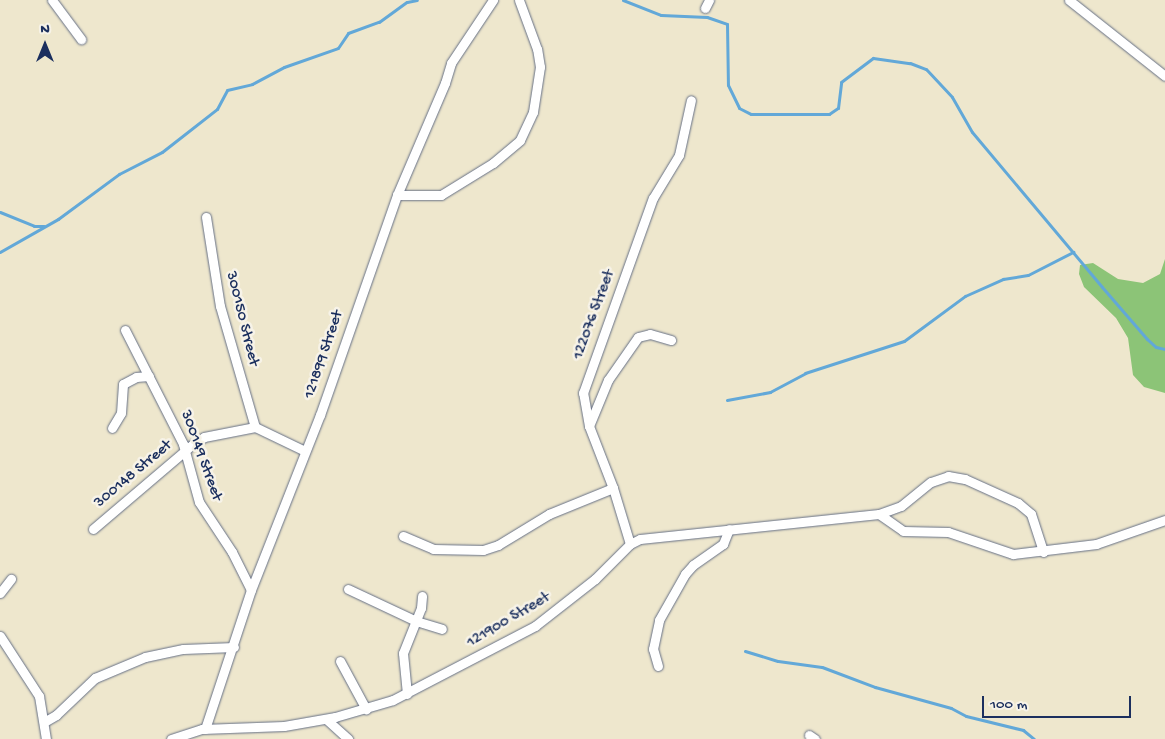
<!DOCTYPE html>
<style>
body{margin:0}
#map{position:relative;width:1165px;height:739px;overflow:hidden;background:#eee7cd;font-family:"Gochi Hand",sans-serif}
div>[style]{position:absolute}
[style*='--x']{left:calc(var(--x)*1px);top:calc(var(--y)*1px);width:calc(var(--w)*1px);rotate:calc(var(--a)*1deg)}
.green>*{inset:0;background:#8cc477}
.stream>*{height:3px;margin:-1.5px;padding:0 1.5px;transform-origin:1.5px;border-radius:1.5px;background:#62a8d8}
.roads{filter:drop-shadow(0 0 1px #656f85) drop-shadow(0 0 1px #656f85)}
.street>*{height:9px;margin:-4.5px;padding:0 4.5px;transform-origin:4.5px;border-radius:4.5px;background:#fff}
span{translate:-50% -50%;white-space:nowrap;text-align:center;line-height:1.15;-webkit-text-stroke:5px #f7f3e8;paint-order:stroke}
.street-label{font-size:16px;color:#1b2f5e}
.north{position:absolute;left:20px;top:20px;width:50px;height:50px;-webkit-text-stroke:4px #f7f3e8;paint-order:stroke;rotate:0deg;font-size:14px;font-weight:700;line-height:20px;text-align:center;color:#1b2f5e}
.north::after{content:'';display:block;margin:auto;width:18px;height:22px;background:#1b2f5e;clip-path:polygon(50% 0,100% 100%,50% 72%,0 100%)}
.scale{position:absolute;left:982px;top:696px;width:149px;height:22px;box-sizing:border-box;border:2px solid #1b2f5e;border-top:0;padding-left:6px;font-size:15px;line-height:18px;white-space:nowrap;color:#1b2f5e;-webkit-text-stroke:4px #f7f3e8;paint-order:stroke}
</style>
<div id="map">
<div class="green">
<i style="clip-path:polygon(1165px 259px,1165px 393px,1144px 387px,1133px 375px,1128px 338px,1116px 318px,1084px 287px,1079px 274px,1080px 265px,1093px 263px,1118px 279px,1143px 283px,1160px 274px)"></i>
</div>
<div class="stream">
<i style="--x:623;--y:0;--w:41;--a:21.5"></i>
<i style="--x:661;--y:15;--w:46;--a:2.5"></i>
<i style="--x:707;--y:17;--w:21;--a:19"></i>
<i style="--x:727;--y:24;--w:61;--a:89.1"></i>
<i style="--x:728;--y:85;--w:25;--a:64"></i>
<i style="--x:739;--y:108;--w:13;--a:27"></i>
<i style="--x:751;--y:114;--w:78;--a:0"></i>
<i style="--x:829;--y:114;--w:11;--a:-34"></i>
<i style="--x:838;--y:108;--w:26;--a:-83"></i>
<i style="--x:841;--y:82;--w:40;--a:-37"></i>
<i style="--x:873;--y:58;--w:37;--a:8"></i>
<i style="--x:910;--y:63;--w:17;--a:21"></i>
<i style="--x:926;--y:69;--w:38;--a:47"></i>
<i style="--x:952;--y:97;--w:40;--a:60.3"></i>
<i style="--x:972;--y:132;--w:202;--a:50"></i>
<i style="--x:1102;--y:287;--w:69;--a:49.1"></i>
<i style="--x:1147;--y:339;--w:12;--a:42"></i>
<i style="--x:1156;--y:347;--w:9;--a:13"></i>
<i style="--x:0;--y:212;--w:37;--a:22"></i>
<i style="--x:34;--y:226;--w:10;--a:0"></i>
<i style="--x:0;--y:252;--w:67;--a:-29.6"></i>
<i style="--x:58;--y:219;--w:76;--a:-36.4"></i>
<i style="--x:119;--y:174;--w:48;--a:-27.1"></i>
<i style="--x:162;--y:152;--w:70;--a:-38"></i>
<i style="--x:217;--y:109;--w:21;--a:-62"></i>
<i style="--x:227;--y:90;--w:26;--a:-13"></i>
<i style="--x:252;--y:84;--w:36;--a:-28"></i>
<i style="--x:284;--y:67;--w:57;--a:-19.4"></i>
<i style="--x:338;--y:48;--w:18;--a:-56"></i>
<i style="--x:348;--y:33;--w:33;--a:-20"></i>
<i style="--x:379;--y:22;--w:34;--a:-36"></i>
<i style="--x:407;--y:2;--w:10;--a:-11"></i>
<i style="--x:727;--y:400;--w:44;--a:-10.5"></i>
<i style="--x:770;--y:392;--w:40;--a:-28"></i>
<i style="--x:805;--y:373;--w:104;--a:-17.9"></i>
<i style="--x:904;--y:341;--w:76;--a:-36.4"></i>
<i style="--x:965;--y:296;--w:42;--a:-24.1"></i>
<i style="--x:1003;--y:279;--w:25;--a:-9"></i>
<i style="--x:1028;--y:275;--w:51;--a:-27.1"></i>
<i style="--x:745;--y:651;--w:34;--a:17"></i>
<i style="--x:778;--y:661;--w:44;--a:7.8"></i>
<i style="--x:822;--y:667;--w:57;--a:20.7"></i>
<i style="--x:875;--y:687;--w:79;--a:15.4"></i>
<i style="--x:951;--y:708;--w:17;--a:28"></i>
<i style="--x:966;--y:716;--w:59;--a:13.8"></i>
<i style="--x:1023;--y:730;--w:14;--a:39"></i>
</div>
<div class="roads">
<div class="street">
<i style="--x:52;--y:0;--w:49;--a:53.4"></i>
<i style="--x:1069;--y:0;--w:122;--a:38.4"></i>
<i style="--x:705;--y:8;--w:9;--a:-63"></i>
<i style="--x:397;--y:195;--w:44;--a:0"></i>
<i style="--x:441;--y:195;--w:61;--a:-31.6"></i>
<i style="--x:493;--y:163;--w:35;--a:-40"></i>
<i style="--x:520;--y:140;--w:31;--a:-65"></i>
<i style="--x:533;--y:112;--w:46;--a:-81.2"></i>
<i style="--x:540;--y:67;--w:18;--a:-99"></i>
<i style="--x:537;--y:49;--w:52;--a:-110.2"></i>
<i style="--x:206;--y:217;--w:90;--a:81.1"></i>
<i style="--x:220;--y:306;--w:126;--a:73.9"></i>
<i style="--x:125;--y:330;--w:128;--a:63"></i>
<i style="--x:183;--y:444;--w:60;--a:74.6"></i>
<i style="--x:199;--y:502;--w:60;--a:56.6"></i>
<i style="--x:232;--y:552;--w:42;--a:63.4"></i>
<i style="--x:589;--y:426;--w:50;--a:-67.6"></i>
<i style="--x:608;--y:380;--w:52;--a:-55.1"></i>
<i style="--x:638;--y:337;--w:12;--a:-14"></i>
<i style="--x:650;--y:334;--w:22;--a:16"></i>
<i style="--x:112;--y:428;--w:17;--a:-59"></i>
<i style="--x:121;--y:413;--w:29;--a:-86"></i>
<i style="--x:123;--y:384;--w:15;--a:-28"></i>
<i style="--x:136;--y:377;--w:13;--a:-4"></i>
<i style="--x:879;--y:514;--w:29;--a:35"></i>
<i style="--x:903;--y:531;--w:45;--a:1.3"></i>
<i style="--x:948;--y:532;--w:69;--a:18.7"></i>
<i style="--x:1013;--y:554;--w:84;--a:-6.9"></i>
<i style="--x:1096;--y:544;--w:73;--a:-19.2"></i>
<i style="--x:93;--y:529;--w:131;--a:-40.4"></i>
<i style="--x:193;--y:444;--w:13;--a:-32"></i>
<i style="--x:204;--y:437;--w:52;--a:-11.1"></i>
<i style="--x:255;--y:427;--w:55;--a:25.6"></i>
<i style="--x:403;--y:536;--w:33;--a:23"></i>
<i style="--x:433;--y:549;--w:50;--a:1.1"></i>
<i style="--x:483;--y:550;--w:16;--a:-18"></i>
<i style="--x:498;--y:545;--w:60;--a:-31.3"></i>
<i style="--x:549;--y:514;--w:69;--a:-22.1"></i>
<i style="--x:630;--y:544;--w:59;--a:-106.9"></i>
<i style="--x:613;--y:488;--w:66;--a:-111.2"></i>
<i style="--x:589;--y:426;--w:34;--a:-100"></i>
<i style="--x:583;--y:393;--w:207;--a:-70.3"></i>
<i style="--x:653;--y:198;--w:50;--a:-58.8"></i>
<i style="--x:679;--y:155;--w:56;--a:-77.7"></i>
<i style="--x:348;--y:589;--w:75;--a:25.2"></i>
<i style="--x:416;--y:621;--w:27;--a:17"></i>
<i style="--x:0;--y:593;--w:18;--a:-52"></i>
<i style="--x:0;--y:636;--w:72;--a:57"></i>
<i style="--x:39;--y:696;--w:44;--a:80.8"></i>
<i style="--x:340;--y:661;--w:55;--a:61.6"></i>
<i style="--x:658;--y:666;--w:18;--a:-106"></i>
<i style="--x:653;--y:649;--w:30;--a:-78"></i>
<i style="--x:659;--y:620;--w:53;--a:-60.5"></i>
<i style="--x:685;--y:574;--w:12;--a:-48"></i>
<i style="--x:693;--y:565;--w:37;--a:-35"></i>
<i style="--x:723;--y:544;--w:16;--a:-68"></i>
<i style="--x:407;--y:694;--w:41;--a:-95.6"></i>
<i style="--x:403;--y:653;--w:48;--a:-68.2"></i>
<i style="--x:421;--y:608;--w:12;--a:-85"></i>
<i style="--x:326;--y:719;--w:30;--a:42"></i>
<i style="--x:44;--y:722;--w:14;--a:-30"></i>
<i style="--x:56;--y:715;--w:54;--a:-43.5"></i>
<i style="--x:95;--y:678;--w:54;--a:-22.8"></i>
<i style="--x:145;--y:657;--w:39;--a:-12"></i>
<i style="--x:183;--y:649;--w:51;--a:-2.2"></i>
<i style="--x:205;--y:729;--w:146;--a:-71.7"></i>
<i style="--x:251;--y:590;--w:188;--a:-68.5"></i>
<i style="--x:320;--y:415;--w:233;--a:-70.7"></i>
<i style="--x:397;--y:195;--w:122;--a:-66.8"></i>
<i style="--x:445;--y:83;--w:21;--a:-73"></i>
<i style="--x:451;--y:63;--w:76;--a:-56.3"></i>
<i style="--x:809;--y:735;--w:7;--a:34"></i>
<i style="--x:171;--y:739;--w:33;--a:-18"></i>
<i style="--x:202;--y:729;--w:82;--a:-2.1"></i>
<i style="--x:284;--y:726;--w:52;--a:-10"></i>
<i style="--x:335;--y:717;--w:60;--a:-16.3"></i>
<i style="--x:393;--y:700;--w:160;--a:-27.5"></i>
<i style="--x:535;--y:626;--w:76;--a:-38.1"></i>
<i style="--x:595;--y:579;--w:49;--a:-45"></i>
<i style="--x:630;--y:544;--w:11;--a:-27"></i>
<i style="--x:640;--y:539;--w:240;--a:-6"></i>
<i style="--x:879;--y:514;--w:23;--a:-20"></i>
<i style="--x:901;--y:506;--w:38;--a:-39"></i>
<i style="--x:931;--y:482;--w:18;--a:-19"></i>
<i style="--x:948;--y:476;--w:17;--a:10"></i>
<i style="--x:965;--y:479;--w:58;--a:24.4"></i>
<i style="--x:1018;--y:503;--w:17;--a:40"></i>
<i style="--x:1031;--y:514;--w:40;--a:72"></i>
</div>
</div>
<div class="street-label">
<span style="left:595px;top:315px;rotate:-70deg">122076 Street</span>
<span style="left:241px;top:319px;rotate:76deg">300150 Street</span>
<span style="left:325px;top:355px;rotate:-71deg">121899 Street</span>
<span style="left:200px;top:456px;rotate:70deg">300149 Street</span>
<span style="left:134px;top:475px;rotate:-40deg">300148 Street</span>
<span style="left:509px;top:621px;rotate:-31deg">121900 Street</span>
</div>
<div class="north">N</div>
<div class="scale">100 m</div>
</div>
